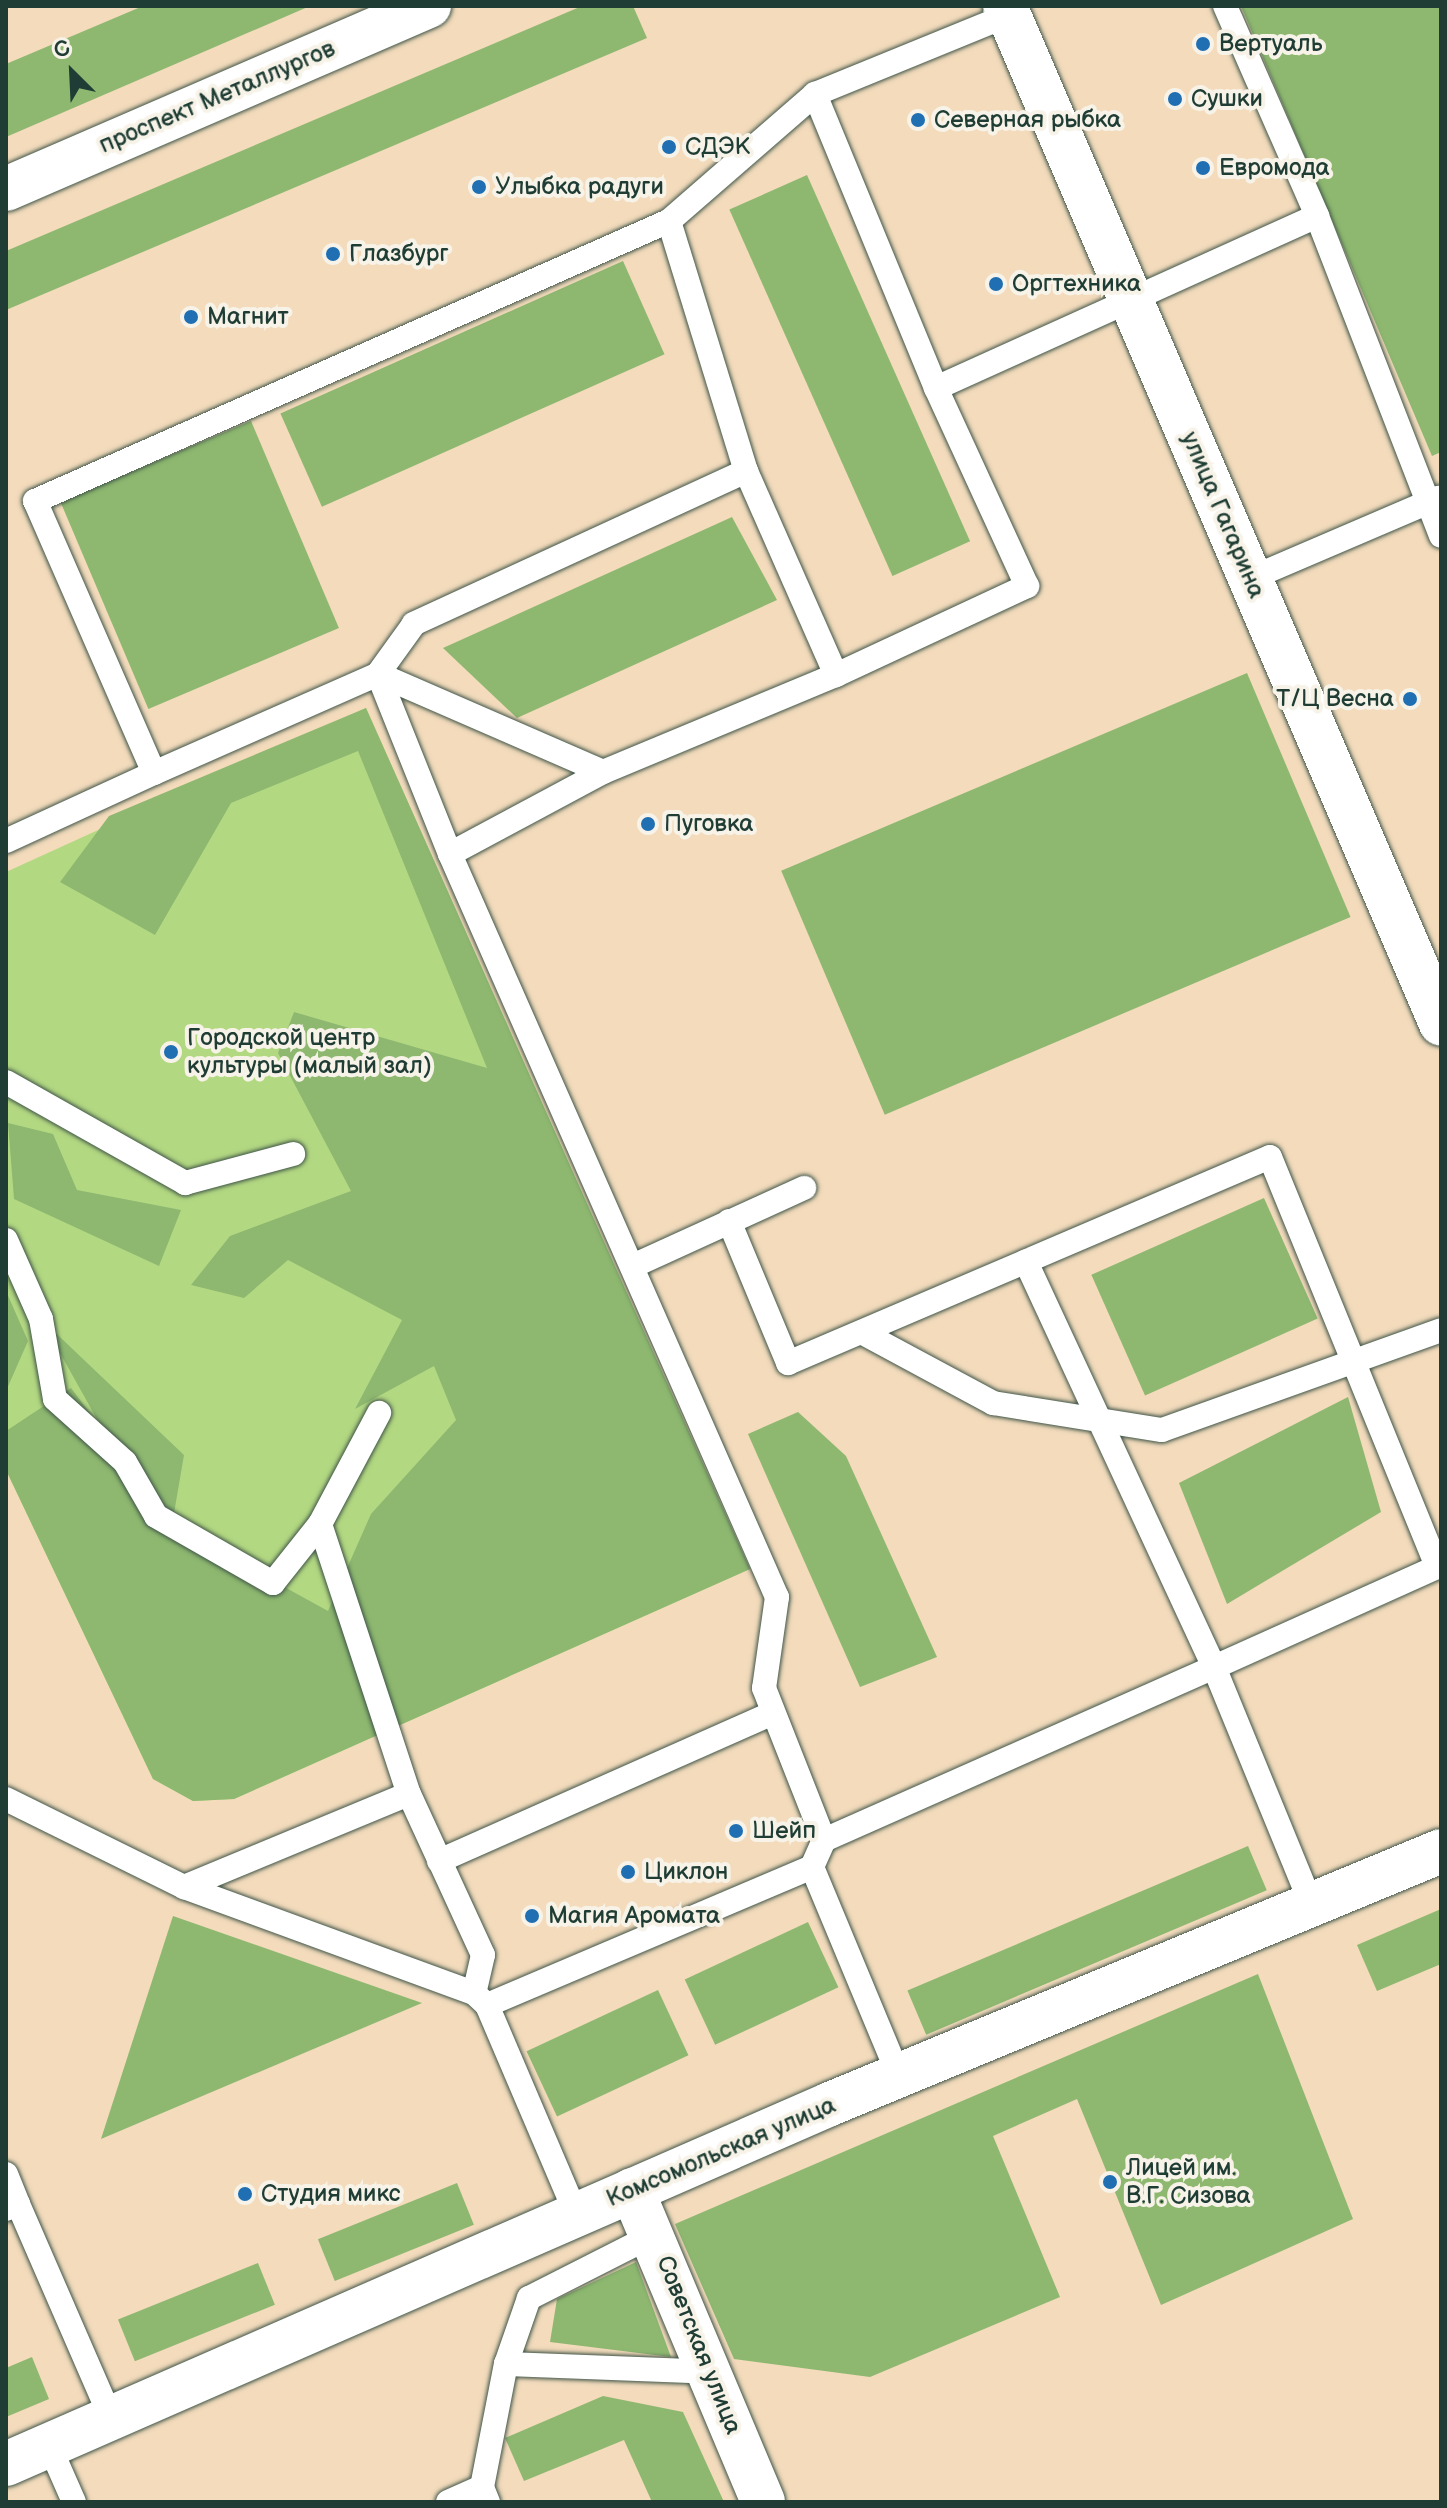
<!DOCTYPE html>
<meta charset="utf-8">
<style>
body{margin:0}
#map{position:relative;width:1447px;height:2508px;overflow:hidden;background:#f3dbbc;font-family:"Balsamiq Sans",sans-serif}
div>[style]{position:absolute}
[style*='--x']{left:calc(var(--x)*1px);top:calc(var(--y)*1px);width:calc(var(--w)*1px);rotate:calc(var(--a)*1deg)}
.green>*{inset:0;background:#b3d882}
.forest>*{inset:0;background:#8eb870;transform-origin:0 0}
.roads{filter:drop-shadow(0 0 2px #3f5548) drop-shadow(0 0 2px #3f5548)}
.lane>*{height:24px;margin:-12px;padding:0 12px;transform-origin:12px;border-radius:12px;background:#fff}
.street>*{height:44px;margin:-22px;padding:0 22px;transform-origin:22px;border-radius:22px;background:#fff}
.secondary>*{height:44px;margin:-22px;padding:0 22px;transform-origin:22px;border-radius:22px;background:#fff}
.dots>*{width:22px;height:22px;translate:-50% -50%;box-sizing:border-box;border:4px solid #f7f3e8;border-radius:50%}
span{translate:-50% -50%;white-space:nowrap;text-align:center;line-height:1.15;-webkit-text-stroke:8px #f7f3e8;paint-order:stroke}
.poi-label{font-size:24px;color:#1f3d34}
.left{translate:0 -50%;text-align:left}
.right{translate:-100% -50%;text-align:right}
.street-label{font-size:24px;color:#1f3d34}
.frame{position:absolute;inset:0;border:8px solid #1f3d34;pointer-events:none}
.north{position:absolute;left:32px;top:32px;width:80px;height:80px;-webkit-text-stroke:6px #f7f3e8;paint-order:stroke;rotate:336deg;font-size:22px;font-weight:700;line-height:32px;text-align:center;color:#1f3d34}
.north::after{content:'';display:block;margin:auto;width:28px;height:36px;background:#1f3d34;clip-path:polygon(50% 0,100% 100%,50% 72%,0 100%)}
</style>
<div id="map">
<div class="green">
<i style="clip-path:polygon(366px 708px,750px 1569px,234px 1799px,193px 1801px,153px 1779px,6px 1470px,6px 872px)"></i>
</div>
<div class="forest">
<i style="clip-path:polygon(143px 6px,310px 6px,6px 137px,6px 64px)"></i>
<i style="clip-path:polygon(582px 6px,633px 6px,647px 38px,6px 310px,6px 251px)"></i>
<i style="clip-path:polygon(1241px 6px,1441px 6px,1441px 452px,1432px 456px)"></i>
<i style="left:807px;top:175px;width:401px;height:85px;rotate:66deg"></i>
<i style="left:623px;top:261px;width:102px;height:375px;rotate:66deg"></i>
<i style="left:251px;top:421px;width:225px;height:207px;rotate:67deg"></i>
<i style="clip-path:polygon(732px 517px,777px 600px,517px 718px,443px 648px)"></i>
<i style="left:1247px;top:673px;width:265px;height:506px;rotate:67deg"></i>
<i style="clip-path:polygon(366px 708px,750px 1569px,234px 1799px,193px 1801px,153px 1779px,6px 1470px,6px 1431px,71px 1388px,103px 1430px,41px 1319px,184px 1455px,172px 1525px,328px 1611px,371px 1514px,456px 1420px,434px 1366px,355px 1409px,402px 1320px,288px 1260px,244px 1298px,191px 1285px,230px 1236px,351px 1191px,278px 1053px,294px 1012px,487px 1068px,358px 751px,231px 803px,155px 935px,60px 882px,109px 816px)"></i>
<i style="clip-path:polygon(8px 1123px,53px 1134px,77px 1190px,181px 1210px,159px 1266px,14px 1199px)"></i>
<i style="left:1264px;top:1198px;width:132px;height:189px;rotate:66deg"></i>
<i style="clip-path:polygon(6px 1291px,28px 1341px,6px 1391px)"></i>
<i style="clip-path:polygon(1348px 1397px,1381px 1512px,1227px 1604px,1179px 1483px)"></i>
<i style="clip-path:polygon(798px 1412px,846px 1456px,937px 1657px,860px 1687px,748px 1434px)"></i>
<i style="left:1248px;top:1846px;width:48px;height:370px;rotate:67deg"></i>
<i style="clip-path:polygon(1441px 1909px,1441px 1964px,1377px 1991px,1357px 1945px)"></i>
<i style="clip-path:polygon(173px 1916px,422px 2003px,101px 2139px)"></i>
<i style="left:808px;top:1922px;width:72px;height:136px;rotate:65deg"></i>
<i style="clip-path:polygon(1258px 1974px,1353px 2219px,1161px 2305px,1077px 2099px,993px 2136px,1060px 2297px,870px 2377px,734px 2359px,675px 2224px)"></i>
<i style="left:658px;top:1990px;width:72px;height:145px;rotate:65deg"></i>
<i style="left:457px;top:2183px;width:45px;height:150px;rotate:68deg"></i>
<i style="clip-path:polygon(636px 2262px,671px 2357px,550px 2342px,557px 2299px)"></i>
<i style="left:258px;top:2263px;width:45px;height:151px;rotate:68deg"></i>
<i style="clip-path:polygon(32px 2357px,49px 2399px,6px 2417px,6px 2368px)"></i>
<i style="clip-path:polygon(603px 2396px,683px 2412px,724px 2502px,652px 2502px,624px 2440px,524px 2481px,505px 2438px)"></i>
</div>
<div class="roads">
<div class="lane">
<i style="--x:1225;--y:6;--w:229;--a:66.3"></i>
<i style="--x:1317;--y:216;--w:343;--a:68.8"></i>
<i style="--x:669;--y:221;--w:262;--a:72.9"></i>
<i style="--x:746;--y:471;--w:366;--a:155.3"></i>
<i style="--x:414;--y:624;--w:62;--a:125.8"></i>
<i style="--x:378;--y:674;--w:194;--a:68.2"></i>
<i style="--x:450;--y:854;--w:812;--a:66.25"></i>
<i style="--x:777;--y:1597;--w:92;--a:98.1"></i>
<i style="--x:764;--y:1688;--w:163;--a:68.5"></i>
<i style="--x:824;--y:1840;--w:30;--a:114"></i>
<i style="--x:812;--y:1867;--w:229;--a:67.4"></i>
<i style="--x:936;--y:388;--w:418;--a:-24.3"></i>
<i style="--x:746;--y:471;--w:223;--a:66.2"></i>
<i style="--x:1249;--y:579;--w:206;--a:-23.2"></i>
<i style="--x:154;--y:773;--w:245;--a:-23.8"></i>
<i style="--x:378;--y:674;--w:245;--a:23.5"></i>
<i style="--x:6;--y:841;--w:163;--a:-24.7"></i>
<i style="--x:154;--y:773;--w:297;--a:-113.6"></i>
<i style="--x:35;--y:501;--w:693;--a:-23.83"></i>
<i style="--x:669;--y:221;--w:194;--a:-41"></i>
<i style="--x:815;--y:94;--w:209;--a:-22.2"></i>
<i style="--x:450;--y:854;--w:174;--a:-28.2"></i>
<i style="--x:603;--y:772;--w:252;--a:-22.6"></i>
<i style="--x:836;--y:675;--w:211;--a:-25"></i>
<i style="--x:1027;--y:586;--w:218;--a:-114.7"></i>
<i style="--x:936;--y:388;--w:318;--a:-112.4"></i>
<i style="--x:6;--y:1082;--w:206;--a:29.4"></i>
<i style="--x:185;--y:1183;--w:112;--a:-15"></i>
<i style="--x:729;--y:1221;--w:154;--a:67.4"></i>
<i style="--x:788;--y:1363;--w:524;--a:-23.14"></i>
<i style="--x:1270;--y:1157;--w:443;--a:67.8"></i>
<i style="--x:1437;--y:1567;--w:244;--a:155.8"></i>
<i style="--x:1214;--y:1667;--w:255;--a:67.7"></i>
<i style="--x:6;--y:1240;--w:86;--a:66.1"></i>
<i style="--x:41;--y:1319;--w:81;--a:80.1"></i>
<i style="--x:55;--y:1399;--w:94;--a:42"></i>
<i style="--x:125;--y:1462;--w:62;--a:60.1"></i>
<i style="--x:156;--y:1516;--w:135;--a:29.8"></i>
<i style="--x:273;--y:1583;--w:75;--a:-51.5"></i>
<i style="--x:320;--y:1524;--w:284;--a:71.8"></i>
<i style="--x:635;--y:1265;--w:186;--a:-24.5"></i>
<i style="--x:863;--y:1333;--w:148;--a:28.3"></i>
<i style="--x:993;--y:1403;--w:171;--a:9.1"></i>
<i style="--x:1162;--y:1430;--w:296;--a:-19.7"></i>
<i style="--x:320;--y:1524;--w:126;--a:-62"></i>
<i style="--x:6;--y:1799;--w:199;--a:26.3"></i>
<i style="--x:184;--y:1887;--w:309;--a:20.1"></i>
<i style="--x:474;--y:1993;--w:18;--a:43"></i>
<i style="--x:487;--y:2005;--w:227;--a:66.9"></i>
<i style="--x:824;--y:1840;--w:427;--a:-23.9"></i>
<i style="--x:1214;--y:1667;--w:447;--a:-114.9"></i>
<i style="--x:439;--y:1861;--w:365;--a:-23.9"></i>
<i style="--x:184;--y:1887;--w:243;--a:-22.5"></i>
<i style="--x:409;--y:1794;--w:177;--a:65.3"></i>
<i style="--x:483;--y:1955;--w:39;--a:103"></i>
<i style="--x:487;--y:2005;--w:353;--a:-23"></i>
<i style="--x:6;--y:2174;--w:32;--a:68"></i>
<i style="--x:6;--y:2209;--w:13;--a:-23"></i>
<i style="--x:18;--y:2204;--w:233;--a:66.5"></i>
<i style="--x:506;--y:2364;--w:205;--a:2.2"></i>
<i style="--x:49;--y:2445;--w:62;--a:66.3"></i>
<i style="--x:448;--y:2502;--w:37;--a:-24"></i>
<i style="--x:488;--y:2502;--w:16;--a:-112"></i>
<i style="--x:482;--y:2487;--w:125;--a:-79"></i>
<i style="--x:506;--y:2364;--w:70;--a:-70.8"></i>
<i style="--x:529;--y:2298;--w:139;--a:-26.9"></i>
</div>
<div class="street">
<i style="--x:632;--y:2190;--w:338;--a:67.2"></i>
</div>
<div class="secondary">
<i style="--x:1005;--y:6;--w:1107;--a:66.81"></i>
<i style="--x:6;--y:189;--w:461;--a:-23.4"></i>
<i style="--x:6;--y:2464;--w:899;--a:-23.6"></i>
<i style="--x:830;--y:2104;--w:661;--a:-22.49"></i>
</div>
</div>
<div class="dots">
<i style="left:1203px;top:44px;background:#1f6fb2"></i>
<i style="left:1175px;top:99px;background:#1f6fb2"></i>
<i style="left:918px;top:120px;background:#1f6fb2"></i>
<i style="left:669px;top:147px;background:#1f6fb2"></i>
<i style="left:1203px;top:168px;background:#1f6fb2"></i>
<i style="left:479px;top:187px;background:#1f6fb2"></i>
<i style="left:333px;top:254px;background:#1f6fb2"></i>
<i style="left:996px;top:284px;background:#1f6fb2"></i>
<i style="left:191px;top:317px;background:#1f6fb2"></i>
<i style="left:1410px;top:699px;background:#1f6fb2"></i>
<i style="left:648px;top:824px;background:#1f6fb2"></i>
<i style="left:171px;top:1052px;background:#1f6fb2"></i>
<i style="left:736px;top:1831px;background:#1f6fb2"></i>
<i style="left:628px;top:1872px;background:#1f6fb2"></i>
<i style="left:532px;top:1916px;background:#1f6fb2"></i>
<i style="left:1110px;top:2182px;background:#1f6fb2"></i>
<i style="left:245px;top:2194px;background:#1f6fb2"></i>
</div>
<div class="poi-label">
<span class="left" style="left:1219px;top:44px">Вертуаль</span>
<span class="left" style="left:1191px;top:99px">Сушки</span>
<span class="left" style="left:934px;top:120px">Северная рыбка</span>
<span class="left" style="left:685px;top:147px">СДЭК</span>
<span class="left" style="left:1219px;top:168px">Евромода</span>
<span class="left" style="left:495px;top:187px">Улыбка радуги</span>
<span class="left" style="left:349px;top:254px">Глазбург</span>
<span class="left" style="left:1012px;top:284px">Оргтехника</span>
<span class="left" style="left:207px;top:317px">Магнит</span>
<span class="right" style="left:1394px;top:699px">Т/Ц Весна</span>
<span class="left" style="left:664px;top:824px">Пуговка</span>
<span class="left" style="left:187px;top:1052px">Городской центр<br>культуры (малый зал)</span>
<span class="left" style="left:752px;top:1831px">Шейп</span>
<span class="left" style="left:644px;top:1872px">Циклон</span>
<span class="left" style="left:548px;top:1916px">Магия Аромата</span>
<span class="left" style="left:1126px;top:2182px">Лицей им.<br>В.Г. Сизова</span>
<span class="left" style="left:261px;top:2194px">Студия микс</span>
</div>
<div class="street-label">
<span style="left:217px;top:97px;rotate:-23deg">проспект Металлургов</span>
<span style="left:1223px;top:515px;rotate:67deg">улица Гагарина</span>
<span style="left:721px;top:2152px;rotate:-23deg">Комсомольская улица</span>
<span style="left:699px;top:2345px;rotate:68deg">Советская улица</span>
</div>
<div class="frame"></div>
<div class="north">С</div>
</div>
